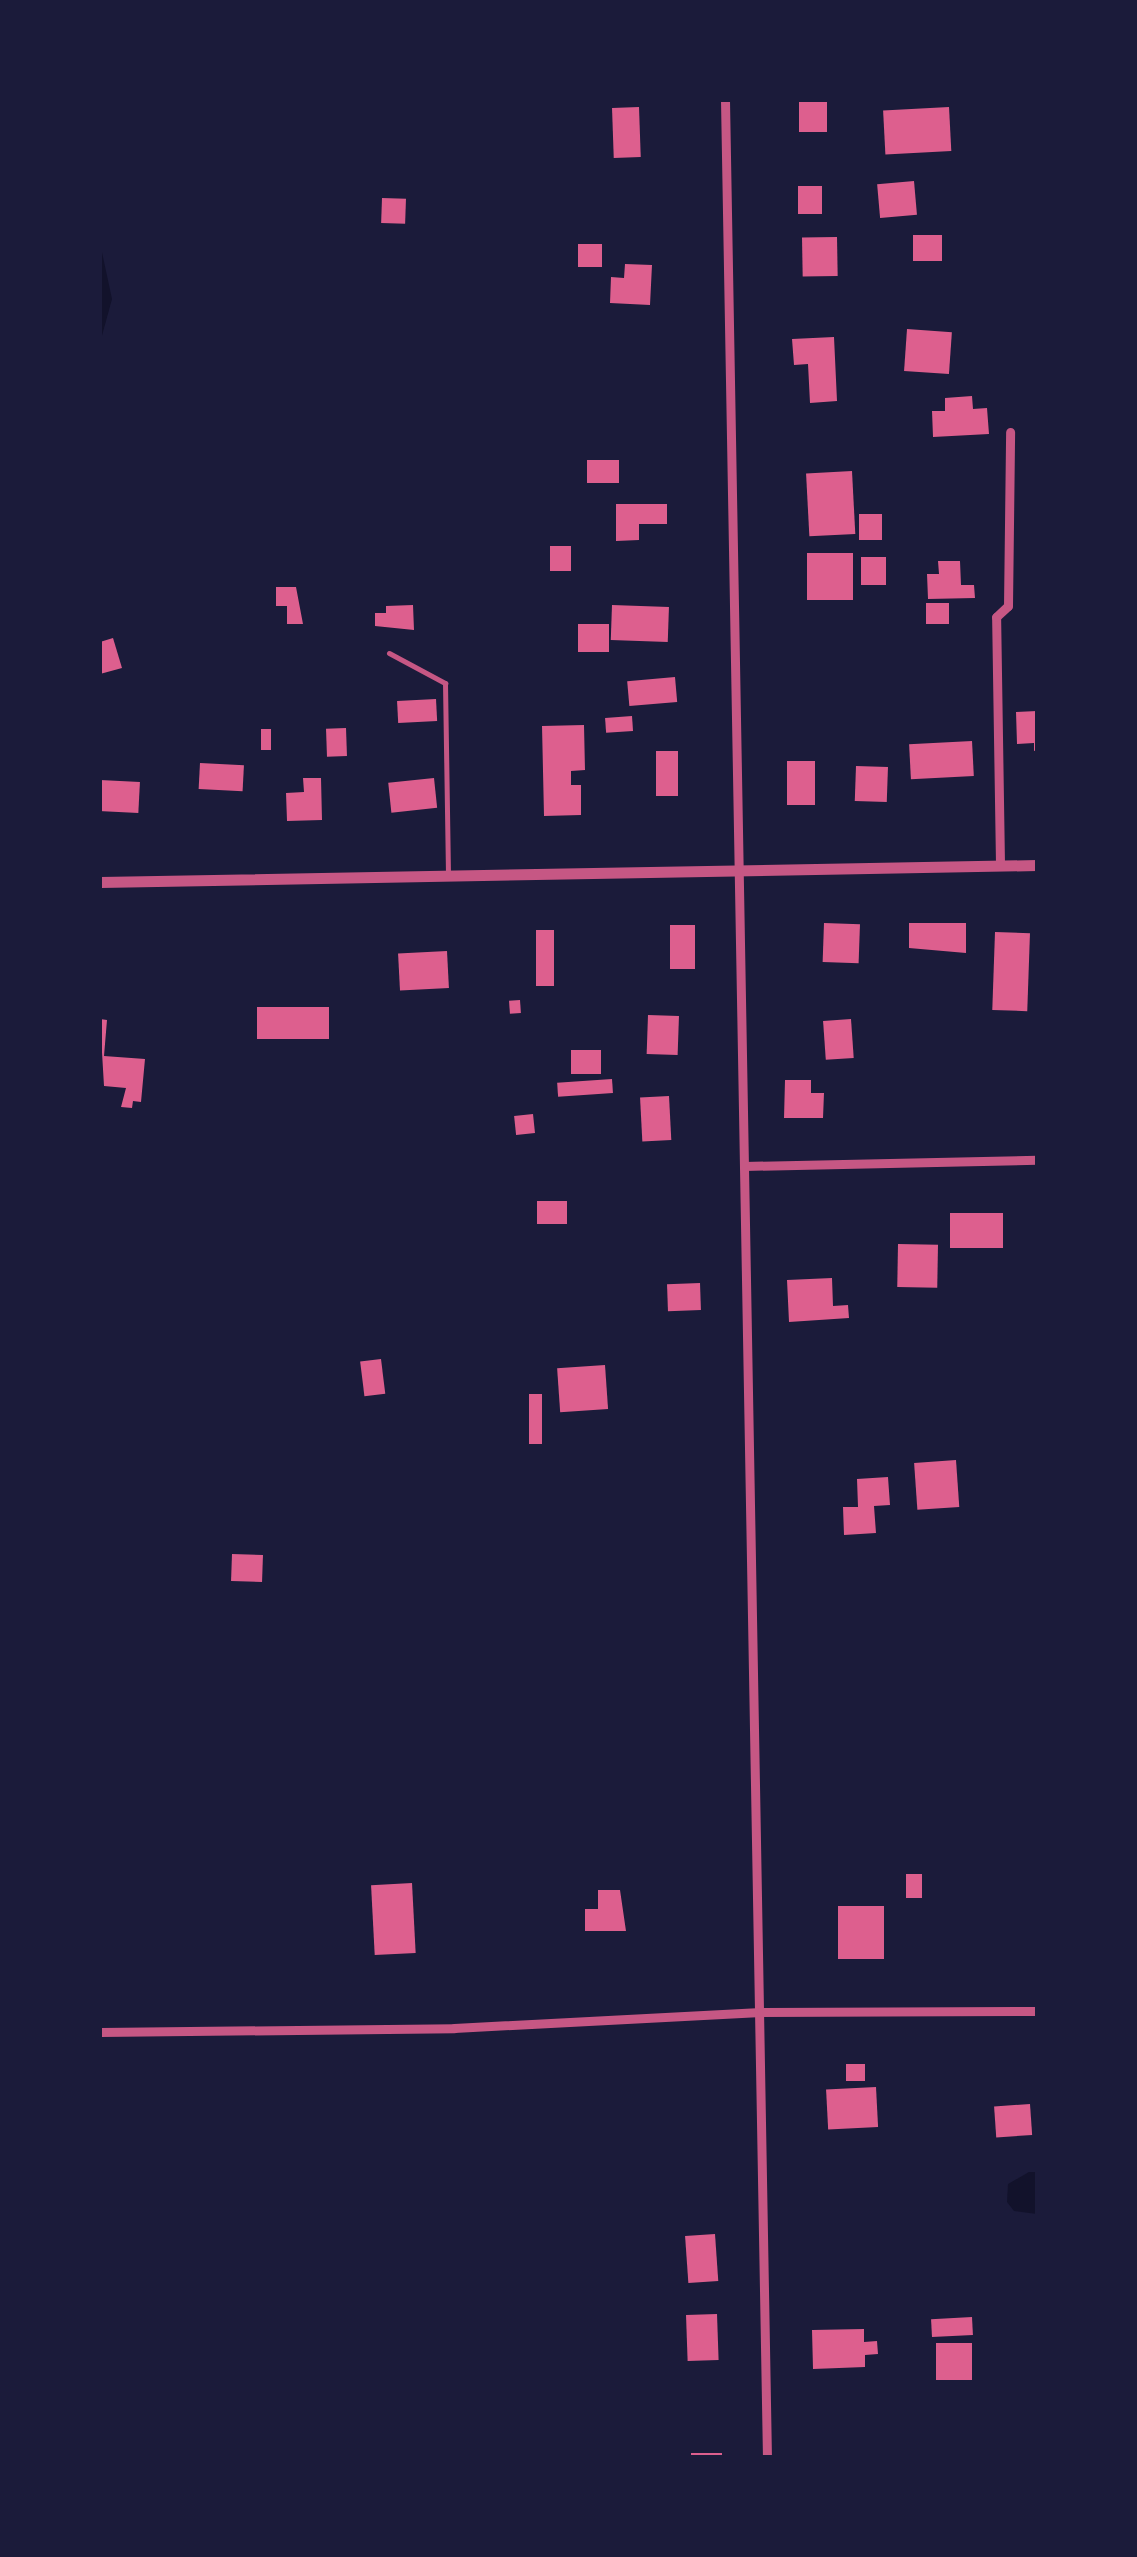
<!DOCTYPE html>
<style>
body{margin:0}
#map{position:relative;width:1137px;height:2557px;overflow:hidden;background:#1b1b3a;font-family:"DejaVu Sans",sans-serif}
div>[style]{position:absolute}
[style*='--x']{left:calc(var(--x)*1px);top:calc(var(--y)*1px);width:calc(var(--w)*1px);rotate:calc(var(--a)*1deg)}
.water>*{inset:0;background:#12122b}
.building>*{inset:0;background:#dd5f8e;transform-origin:0 0}
.service>*{height:5px;margin:-2.5px;padding:0 2.5px;transform-origin:2.5px;border-radius:2.5px;background:#c65784}
.minor>*{height:9px;margin:-4.5px;padding:0 4.5px;transform-origin:4.5px;border-radius:4.5px;background:#c65784}
.tertiary>*{height:11px;margin:-5.5px;padding:0 5.5px;transform-origin:5.5px;border-radius:5.5px;background:#c65784}
span{translate:-50% -50%;white-space:nowrap;text-align:center;line-height:1.15;-webkit-text-stroke:9px #1b1b3a;paint-order:stroke}
.frame{position:absolute;inset:0;border:102px solid #1b1b3a;pointer-events:none}
</style>
<div id="map">
<div class="water">
<i style="clip-path:polygon(100px 243px,112px 299px,100px 343px)"></i>
<i style="clip-path:polygon(1029px 2172px,1037px 2172px,1037px 2214px,1014px 2211px,1007px 2202px,1008px 2184px)"></i>
</div>
<div class="building">
<i style="left:799px;top:100px;width:28px;height:32px"></i>
<i style="left:639px;top:107px;width:50px;height:27px;rotate:88deg"></i>
<i style="left:949px;top:107px;width:44px;height:66px;rotate:87deg"></i>
<i style="left:914px;top:181px;width:34px;height:37px;rotate:85deg"></i>
<i style="left:798px;top:186px;width:24px;height:28px"></i>
<i style="left:382px;top:198px;width:24px;height:25px;rotate:2deg"></i>
<i style="left:913px;top:235px;width:29px;height:26px"></i>
<i style="left:837px;top:237px;width:39px;height:35px;rotate:89deg"></i>
<i style="left:578px;top:244px;width:24px;height:23px"></i>
<i style="clip-path:polygon(625px 264px,652px 265px,650px 305px,610px 303px,611px 277px,624px 278px)"></i>
<i style="left:907px;top:329px;width:45px;height:42px;rotate:4deg"></i>
<i style="clip-path:polygon(834px 337px,837px 401px,810px 403px,808px 364px,794px 365px,792px 339px)"></i>
<i style="clip-path:polygon(972px 396px,973px 409px,987px 408px,989px 434px,933px 437px,932px 411px,945px 411px,945px 398px)"></i>
<i style="left:587px;top:460px;width:32px;height:23px"></i>
<i style="left:852px;top:471px;width:63px;height:46px;rotate:87deg"></i>
<i style="clip-path:polygon(616px 504px,667px 504px,667px 524px,639px 524px,639px 540px,616px 541px)"></i>
<i style="left:859px;top:514px;width:23px;height:26px"></i>
<i style="left:550px;top:546px;width:21px;height:25px"></i>
<i style="left:807px;top:553px;width:46px;height:47px"></i>
<i style="left:861px;top:557px;width:25px;height:28px"></i>
<i style="clip-path:polygon(938px 561px,960px 561px,961px 585px,974px 585px,975px 598px,928px 599px,927px 574px,939px 574px)"></i>
<i style="clip-path:polygon(276px 587px,296px 587px,303px 624px,287px 624px,287px 606px,276px 606px)"></i>
<i style="left:926px;top:603px;width:23px;height:21px"></i>
<i style="clip-path:polygon(413px 605px,414px 630px,375px 626px,375px 613px,386px 613px,386px 606px)"></i>
<i style="left:612px;top:605px;width:57px;height:35px;rotate:2deg"></i>
<i style="left:609px;top:624px;width:28px;height:31px;rotate:90deg"></i>
<i style="clip-path:polygon(113px 638px,122px 668px,100px 674px,100px 642px)"></i>
<i style="left:675px;top:677px;width:25px;height:48px;rotate:85deg"></i>
<i style="left:436px;top:699px;width:22px;height:39px;rotate:87deg"></i>
<i style="clip-path:polygon(1037px 711px,1037px 750px,1034px 751px,1034px 743px,1017px 744px,1016px 712px)"></i>
<i style="left:632px;top:716px;width:15px;height:27px;rotate:86deg"></i>
<i style="clip-path:polygon(584px 725px,585px 770px,571px 771px,571px 785px,581px 785px,581px 815px,544px 816px,542px 726px)"></i>
<i style="left:346px;top:728px;width:28px;height:20px;rotate:88deg"></i>
<i style="left:261px;top:729px;width:10px;height:21px"></i>
<i style="left:972px;top:741px;width:35px;height:63px;rotate:87deg"></i>
<i style="left:656px;top:751px;width:22px;height:45px"></i>
<i style="left:787px;top:761px;width:28px;height:44px"></i>
<i style="left:200px;top:763px;width:44px;height:26px;rotate:3deg"></i>
<i style="left:856px;top:766px;width:32px;height:35px;rotate:2deg"></i>
<i style="clip-path:polygon(303px 778px,321px 778px,322px 820px,287px 821px,286px 793px,304px 792px)"></i>
<i style="left:434px;top:778px;width:30px;height:46px;rotate:84deg"></i>
<i style="left:100px;top:780px;width:40px;height:31px;rotate:3deg"></i>
<i style="left:824px;top:923px;width:36px;height:39px;rotate:2deg"></i>
<i style="clip-path:polygon(909px 923px,966px 923px,966px 953px,909px 948px)"></i>
<i style="left:670px;top:925px;width:25px;height:44px"></i>
<i style="left:536px;top:930px;width:18px;height:56px"></i>
<i style="left:995px;top:932px;width:35px;height:78px;rotate:2deg"></i>
<i style="left:447px;top:951px;width:37px;height:49px;rotate:87deg"></i>
<i style="left:520px;top:1000px;width:13px;height:11px;rotate:86deg"></i>
<i style="left:329px;top:1007px;width:32px;height:72px;rotate:90deg"></i>
<i style="left:648px;top:1015px;width:31px;height:39px;rotate:2deg"></i>
<i style="clip-path:polygon(100px 1019px,107px 1020px,104px 1056px,145px 1059px,141px 1102px,133px 1101px,132px 1108px,121px 1107px,126px 1088px,104px 1086px)"></i>
<i style="left:851px;top:1019px;width:39px;height:28px;rotate:86deg"></i>
<i style="left:571px;top:1050px;width:30px;height:24px"></i>
<i style="left:612px;top:1079px;width:14px;height:55px;rotate:86deg"></i>
<i style="clip-path:polygon(785px 1080px,811px 1080px,811px 1093px,824px 1093px,823px 1118px,784px 1118px)"></i>
<i style="left:669px;top:1096px;width:44px;height:29px;rotate:87deg"></i>
<i style="left:533px;top:1114px;width:19px;height:19px;rotate:84deg"></i>
<i style="left:537px;top:1201px;width:30px;height:23px"></i>
<i style="left:1003px;top:1213px;width:35px;height:53px;rotate:90deg"></i>
<i style="left:898px;top:1244px;width:40px;height:43px;rotate:1deg"></i>
<i style="clip-path:polygon(832px 1278px,833px 1306px,848px 1305px,849px 1318px,789px 1322px,787px 1280px)"></i>
<i style="left:700px;top:1283px;width:27px;height:33px;rotate:88deg"></i>
<i style="left:381px;top:1359px;width:35px;height:21px;rotate:83deg"></i>
<i style="left:605px;top:1365px;width:44px;height:48px;rotate:86deg"></i>
<i style="left:529px;top:1394px;width:13px;height:50px"></i>
<i style="left:956px;top:1460px;width:47px;height:42px;rotate:86deg"></i>
<i style="clip-path:polygon(888px 1477px,890px 1505px,874px 1506px,876px 1533px,844px 1535px,843px 1507px,858px 1507px,857px 1479px)"></i>
<i style="left:232px;top:1554px;width:31px;height:27px;rotate:2deg"></i>
<i style="left:906px;top:1874px;width:16px;height:24px"></i>
<i style="left:412px;top:1883px;width:70px;height:41px;rotate:87deg"></i>
<i style="clip-path:polygon(598px 1890px,620px 1890px,626px 1931px,585px 1931px,585px 1909px,598px 1909px)"></i>
<i style="left:884px;top:1906px;width:53px;height:46px;rotate:90deg"></i>
<i style="left:846px;top:2064px;width:19px;height:17px"></i>
<i style="left:876px;top:2087px;width:40px;height:50px;rotate:87deg"></i>
<i style="left:1030px;top:2104px;width:31px;height:36px;rotate:86deg"></i>
<i style="left:715px;top:2234px;width:47px;height:30px;rotate:86deg"></i>
<i style="left:717px;top:2314px;width:46px;height:31px;rotate:88deg"></i>
<i style="left:972px;top:2317px;width:18px;height:41px;rotate:87deg"></i>
<i style="clip-path:polygon(864px 2329px,864px 2342px,877px 2341px,878px 2354px,865px 2355px,865px 2367px,813px 2369px,812px 2330px)"></i>
<i style="left:936px;top:2343px;width:36px;height:37px"></i>
<i style="left:691px;top:2453px;width:31px;height:4px"></i>
</div>
<div class="service">
<i style="--x:389;--y:653;--w:64;--a:28.2"></i>
<i style="--x:445;--y:683;--w:189;--a:89.1"></i>
</div>
<div class="minor">
<i style="--x:725;--y:100;--w:2357;--a:88.98"></i>
<i style="--x:1000;--y:864;--w:247;--a:-90.9"></i>
<i style="--x:996;--y:617;--w:16;--a:-43"></i>
<i style="--x:1008;--y:606;--w:174;--a:-89.3"></i>
<i style="--x:744;--y:1166;--w:293;--a:-1.2"></i>
<i style="--x:100;--y:2032;--w:354;--a:-0.6"></i>
<i style="--x:454;--y:2028;--w:307;--a:-3"></i>
<i style="--x:761;--y:2012;--w:276;--a:-0.2"></i>
</div>
<div class="tertiary">
<i style="--x:100;--y:882;--w:937;--a:-1.04"></i>
</div>
<div class="frame"></div>
</div>
